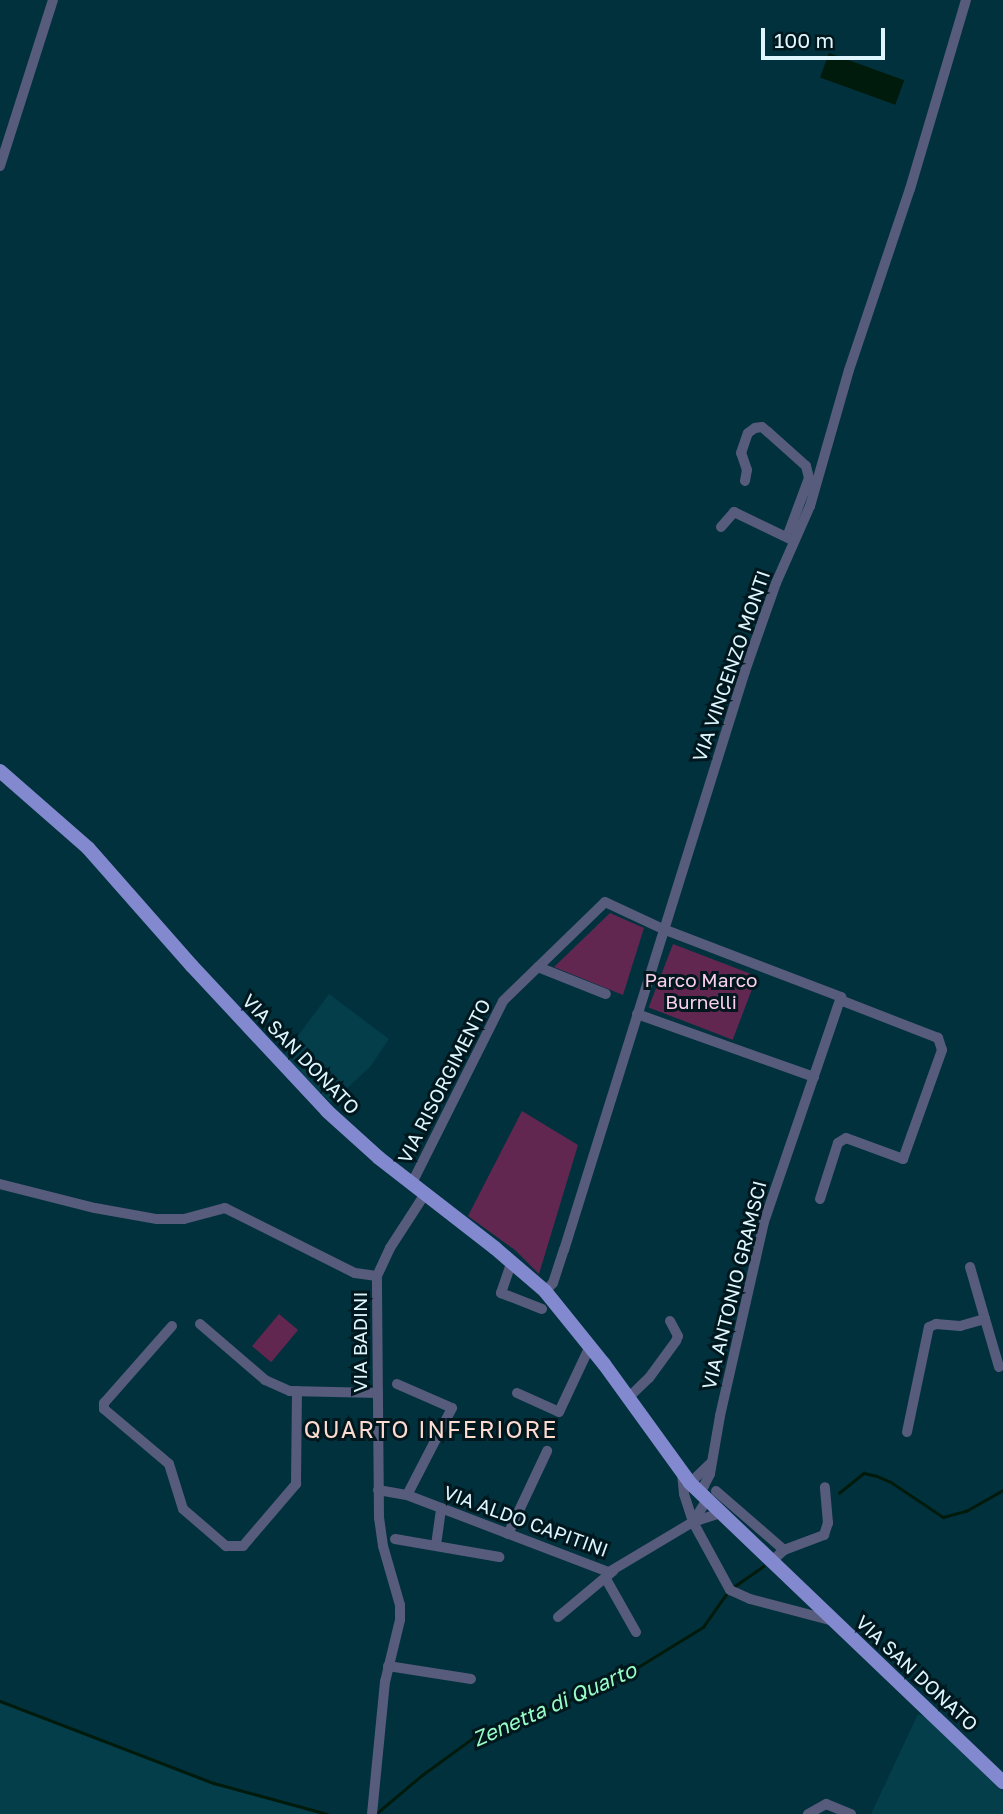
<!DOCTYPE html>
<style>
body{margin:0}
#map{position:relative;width:1003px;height:1814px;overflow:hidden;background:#00313d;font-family:"Golos Text",sans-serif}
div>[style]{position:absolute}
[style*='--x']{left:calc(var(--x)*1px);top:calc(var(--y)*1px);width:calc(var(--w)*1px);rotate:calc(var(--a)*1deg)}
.built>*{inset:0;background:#043e4b}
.green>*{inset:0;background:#612751;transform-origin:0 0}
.water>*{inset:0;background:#001a0b;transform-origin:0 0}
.stream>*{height:2.5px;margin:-1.25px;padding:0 1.25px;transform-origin:1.25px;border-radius:1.25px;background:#001a0b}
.minor>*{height:10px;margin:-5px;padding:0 5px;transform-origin:5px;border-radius:5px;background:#575b7c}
.major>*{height:14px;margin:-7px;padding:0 7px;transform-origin:7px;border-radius:7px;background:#8389ce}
span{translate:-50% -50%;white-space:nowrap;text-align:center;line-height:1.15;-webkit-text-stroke:6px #00171e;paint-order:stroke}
.street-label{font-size:19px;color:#dff6fe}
.park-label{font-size:19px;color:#fbd0ec}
.water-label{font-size:21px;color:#99fcc6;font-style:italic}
.quarter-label{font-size:23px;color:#fddbd0;letter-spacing:2px}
.scale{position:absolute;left:761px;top:28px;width:124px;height:32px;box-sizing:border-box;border:4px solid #dff6fe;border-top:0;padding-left:9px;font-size:21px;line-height:24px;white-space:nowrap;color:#dff6fe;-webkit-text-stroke:5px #00171e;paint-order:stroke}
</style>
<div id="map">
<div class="built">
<i style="clip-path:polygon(329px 994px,389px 1039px,370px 1067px,331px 1103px,283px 1056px)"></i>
<i style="clip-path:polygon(0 1701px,192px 1777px,328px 1814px,0 1814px)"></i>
<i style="clip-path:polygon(918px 1714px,927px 1718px,1003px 1792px,1003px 1814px,871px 1814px)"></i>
</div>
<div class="green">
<i style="clip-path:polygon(610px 913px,644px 928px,623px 995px,554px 967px)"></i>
<i style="left:673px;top:944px;width:90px;height:68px;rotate:21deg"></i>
<i style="clip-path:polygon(522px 1111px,578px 1145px,539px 1274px,515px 1250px,468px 1216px)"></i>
<i style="left:279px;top:1314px;width:25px;height:42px;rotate:40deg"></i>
</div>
<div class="water">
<i style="left:829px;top:53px;width:80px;height:26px;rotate:20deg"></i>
</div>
<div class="stream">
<i style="--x:839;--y:1493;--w:32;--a:-39"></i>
<i style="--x:864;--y:1473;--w:13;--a:13"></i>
<i style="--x:877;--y:1476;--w:15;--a:23"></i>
<i style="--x:891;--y:1482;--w:63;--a:33.9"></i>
<i style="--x:943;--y:1517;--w:24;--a:-15"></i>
<i style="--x:966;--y:1511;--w:43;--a:-29.6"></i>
<i style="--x:732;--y:1588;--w:38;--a:-35"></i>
<i style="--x:0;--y:1701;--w:229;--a:21"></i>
<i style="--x:214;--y:1783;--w:117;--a:15.3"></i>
<i style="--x:377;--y:1813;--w:59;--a:-40.2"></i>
<i style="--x:422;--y:1775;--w:63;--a:-36"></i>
<i style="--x:473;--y:1738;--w:80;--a:-20.5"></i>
<i style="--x:548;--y:1710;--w:85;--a:-24.4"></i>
<i style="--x:625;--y:1675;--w:92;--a:-31.6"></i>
<i style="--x:703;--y:1627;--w:42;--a:-54.8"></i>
</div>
<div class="minor">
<i style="--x:0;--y:166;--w:174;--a:-72.3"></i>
<i style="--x:745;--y:481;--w:11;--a:-80"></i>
<i style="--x:747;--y:470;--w:18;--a:-109"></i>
<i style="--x:741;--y:453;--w:21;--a:-71"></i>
<i style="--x:748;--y:433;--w:9;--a:-36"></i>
<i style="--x:755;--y:428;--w:7;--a:-8"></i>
<i style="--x:762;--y:427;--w:8;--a:40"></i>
<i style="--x:768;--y:432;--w:51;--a:41.8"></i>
<i style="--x:806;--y:466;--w:12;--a:76"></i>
<i style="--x:809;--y:478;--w:63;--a:110.4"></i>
<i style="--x:721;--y:527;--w:20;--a:-49"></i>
<i style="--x:734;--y:512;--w:64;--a:25.8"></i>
<i style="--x:538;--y:967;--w:73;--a:21.7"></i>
<i style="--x:637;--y:1014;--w:188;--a:19.6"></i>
<i style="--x:412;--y:1183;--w:203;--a:-63.4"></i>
<i style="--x:503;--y:1001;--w:142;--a:-44.1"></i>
<i style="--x:605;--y:902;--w:64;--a:25"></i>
<i style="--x:663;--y:929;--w:191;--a:20.9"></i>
<i style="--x:841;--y:997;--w:238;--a:108.9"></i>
<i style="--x:764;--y:1222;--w:199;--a:102.8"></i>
<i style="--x:720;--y:1416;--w:59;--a:99.8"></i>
<i style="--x:710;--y:1474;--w:13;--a:117"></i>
<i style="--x:704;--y:1486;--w:8;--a:140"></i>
<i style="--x:0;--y:1184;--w:98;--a:14.2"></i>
<i style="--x:95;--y:1208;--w:63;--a:10.1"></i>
<i style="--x:157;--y:1219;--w:27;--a:0"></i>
<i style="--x:184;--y:1219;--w:42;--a:-15"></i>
<i style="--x:225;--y:1208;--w:145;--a:26.6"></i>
<i style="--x:355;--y:1273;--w:22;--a:8"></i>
<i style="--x:820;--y:1199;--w:59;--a:-72.2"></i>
<i style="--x:838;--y:1143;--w:9;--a:-32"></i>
<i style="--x:846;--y:1138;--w:61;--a:20.2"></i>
<i style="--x:903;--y:1159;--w:116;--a:-70.3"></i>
<i style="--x:942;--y:1050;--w:13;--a:-108"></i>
<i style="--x:938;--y:1038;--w:105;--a:-158.8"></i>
<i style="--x:512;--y:1261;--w:34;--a:109"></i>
<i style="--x:501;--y:1293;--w:44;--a:21.3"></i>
<i style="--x:970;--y:1267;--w:54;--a:73.9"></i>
<i style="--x:545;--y:1291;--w:11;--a:-45"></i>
<i style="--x:553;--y:1283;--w:35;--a:-72"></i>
<i style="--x:564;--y:1250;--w:607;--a:-72.64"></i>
<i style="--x:745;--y:671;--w:93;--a:-70.6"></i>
<i style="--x:776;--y:583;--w:84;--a:-66.2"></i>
<i style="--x:810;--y:506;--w:141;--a:-74"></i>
<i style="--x:849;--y:370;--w:191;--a:-71.4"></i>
<i style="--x:910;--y:189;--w:197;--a:-73.5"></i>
<i style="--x:200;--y:1324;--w:86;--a:40.7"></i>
<i style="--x:265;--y:1380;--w:27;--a:24"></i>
<i style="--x:290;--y:1391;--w:88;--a:1.3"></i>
<i style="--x:172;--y:1326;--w:103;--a:131.4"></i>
<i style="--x:104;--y:1403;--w:6;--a:90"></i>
<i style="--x:104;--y:1409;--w:85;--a:40.2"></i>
<i style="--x:169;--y:1464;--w:47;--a:72.7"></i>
<i style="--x:183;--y:1509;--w:57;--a:40.7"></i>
<i style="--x:226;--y:1546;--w:17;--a:0"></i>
<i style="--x:243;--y:1546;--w:82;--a:-49.5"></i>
<i style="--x:296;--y:1484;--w:93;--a:-89.4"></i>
<i style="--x:397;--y:1384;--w:60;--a:23.6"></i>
<i style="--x:452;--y:1408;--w:98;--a:117.3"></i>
<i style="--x:517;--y:1393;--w:46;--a:24.3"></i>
<i style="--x:559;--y:1412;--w:73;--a:-64.8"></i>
<i style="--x:628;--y:1398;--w:29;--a:-44"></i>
<i style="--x:649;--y:1378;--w:46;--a:-53.9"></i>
<i style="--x:676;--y:1341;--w:5;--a:-68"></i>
<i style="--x:678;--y:1336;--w:17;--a:-118"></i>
<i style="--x:907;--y:1432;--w:107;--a:-78.2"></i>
<i style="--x:929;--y:1327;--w:8;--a:-23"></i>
<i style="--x:936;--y:1324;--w:24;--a:5"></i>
<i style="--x:960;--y:1326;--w:26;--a:-16"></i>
<i style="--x:985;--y:1319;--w:50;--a:73.7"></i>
<i style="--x:682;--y:1474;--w:20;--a:84"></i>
<i style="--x:684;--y:1494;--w:29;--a:72"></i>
<i style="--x:693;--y:1522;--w:77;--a:61.4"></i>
<i style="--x:730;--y:1590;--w:22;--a:24"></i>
<i style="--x:750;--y:1599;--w:87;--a:14.7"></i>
<i style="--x:690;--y:1483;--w:28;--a:-44"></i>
<i style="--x:378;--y:1490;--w:29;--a:10"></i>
<i style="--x:407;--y:1495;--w:216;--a:20.9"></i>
<i style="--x:609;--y:1572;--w:98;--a:-30.8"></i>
<i style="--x:693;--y:1522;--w:28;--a:-18"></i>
<i style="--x:716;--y:1491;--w:90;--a:40.9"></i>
<i style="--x:693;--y:1522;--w:26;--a:-58"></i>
<i style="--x:508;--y:1534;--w:92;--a:-64.8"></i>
<i style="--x:395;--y:1539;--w:106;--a:9.8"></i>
<i style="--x:436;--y:1545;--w:37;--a:-82"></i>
<i style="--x:771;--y:1562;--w:18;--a:-43"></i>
<i style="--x:784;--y:1550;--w:43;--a:-20.6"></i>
<i style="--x:824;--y:1535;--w:13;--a:-72"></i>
<i style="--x:828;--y:1523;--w:36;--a:-95"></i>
<i style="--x:606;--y:1579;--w:61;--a:60.5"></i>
<i style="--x:558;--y:1617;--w:72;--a:-39.9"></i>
<i style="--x:388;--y:1666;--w:84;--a:8.9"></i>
<i style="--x:372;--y:1814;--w:133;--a:-84.4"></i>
<i style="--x:385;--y:1682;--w:64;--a:-76.4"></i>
<i style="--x:400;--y:1620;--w:15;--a:-90"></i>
<i style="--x:400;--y:1605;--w:61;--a:-106.1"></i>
<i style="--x:383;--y:1546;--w:28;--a:-98"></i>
<i style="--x:379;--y:1518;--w:242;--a:-90.5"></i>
<i style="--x:377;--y:1276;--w:31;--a:-65"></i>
<i style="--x:390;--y:1248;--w:64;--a:-57.1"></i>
<i style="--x:808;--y:1814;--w:21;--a:-29"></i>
<i style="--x:826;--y:1804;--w:27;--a:22"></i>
</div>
<div class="major">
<i style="--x:0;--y:771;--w:117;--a:41.2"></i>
<i style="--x:88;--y:848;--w:157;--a:48.6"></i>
<i style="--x:192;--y:966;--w:198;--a:47"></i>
<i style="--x:327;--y:1111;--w:70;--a:42.1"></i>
<i style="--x:379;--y:1158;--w:147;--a:37.8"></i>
<i style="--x:495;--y:1248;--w:66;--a:40.7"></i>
<i style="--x:545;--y:1291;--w:94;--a:51.1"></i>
<i style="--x:604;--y:1364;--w:147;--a:54.1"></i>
<i style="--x:690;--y:1483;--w:433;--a:43.7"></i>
</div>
<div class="street-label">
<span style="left:731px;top:666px;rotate:-71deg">VIA VINCENZO MONTI</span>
<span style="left:301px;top:1054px;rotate:46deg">VIA SAN DONATO</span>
<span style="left:444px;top:1081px;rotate:-63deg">VIA RISORGIMENTO</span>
<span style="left:734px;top:1285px;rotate:-76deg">VIA ANTONIO GRAMSCI</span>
<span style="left:360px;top:1342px;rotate:-90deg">VIA BADINI</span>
<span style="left:526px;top:1521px;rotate:20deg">VIA ALDO CAPITINI</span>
<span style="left:917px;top:1673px;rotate:43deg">VIA SAN DONATO</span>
</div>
<div class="park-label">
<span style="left:701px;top:991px">Parco Marco<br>Burnelli</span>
</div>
<div class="water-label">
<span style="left:554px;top:1704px;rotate:-24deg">Zenetta di Quarto</span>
</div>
<div class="quarter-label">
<span style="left:431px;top:1429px">QUARTO INFERIORE</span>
</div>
<div class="scale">100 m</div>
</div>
